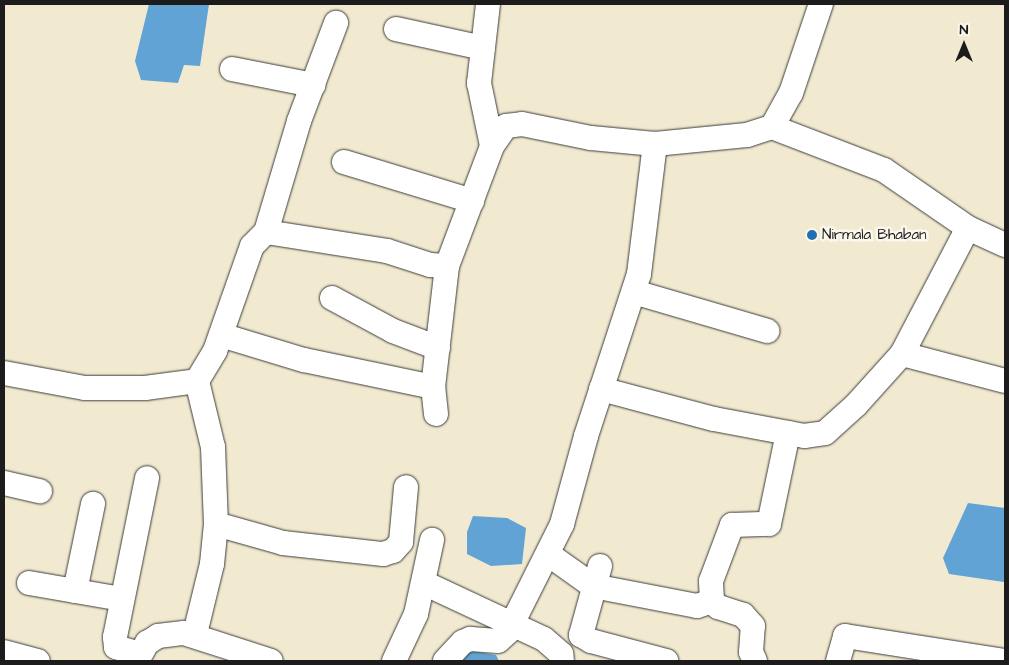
<!DOCTYPE html>
<style>
body{margin:0}
#map{position:relative;width:1009px;height:665px;overflow:hidden;background:#f1ead1;font-family:"Architects Daughter",sans-serif}
div>[style]{position:absolute}
[style*='--x']{left:calc(var(--x)*1px);top:calc(var(--y)*1px);width:calc(var(--w)*1px);rotate:calc(var(--a)*1deg)}
.water>*{inset:0;background:#60a3d4}
.roads{filter:drop-shadow(0 0 1px #3c3b37) drop-shadow(0 0 1px #3c3b37)}
.minor>*{height:24px;margin:-12px;padding:0 12px;transform-origin:12px;border-radius:12px;background:#fff}
.dots>*{width:14px;height:14px;translate:-50% -50%;box-sizing:border-box;border:2px solid #fbf7ec;border-radius:50%}
span{translate:-50% -50%;white-space:nowrap;text-align:center;line-height:1.15;-webkit-text-stroke:5px #fbf7ec;paint-order:stroke}
.poi-label{font-size:15px;color:#1c1c1c}
.left{translate:0 -50%;text-align:left}
.frame{position:absolute;inset:0;border:5px solid #1c1c1c;pointer-events:none}
.north{position:absolute;left:939px;top:20px;width:50px;height:50px;-webkit-text-stroke:4px #fbf7ec;paint-order:stroke;rotate:0deg;font-size:14px;font-weight:700;line-height:20px;text-align:center;color:#1c1c1c}
.north::after{content:'';display:block;margin:auto;width:18px;height:22px;background:#1c1c1c;clip-path:polygon(50% 0,100% 100%,50% 72%,0 100%)}
</style>
<div id="map">
<div class="water">
<i style="clip-path:polygon(149px 4px,209px 4px,200px 66px,184px 65px,178px 83px,141px 80px,135px 61px)"></i>
<i style="clip-path:polygon(968px 503px,1005px 508px,1004px 582px,949px 574px,943px 558px)"></i>
<i style="clip-path:polygon(473px 516px,507px 518px,526px 528px,522px 564px,491px 566px,467px 554px,467px 532px)"></i>
<i style="clip-path:polygon(466px 650px,496px 655px,499px 661px,455px 661px)"></i>
</div>
<div class="roads">
<div class="minor">
<i style="--x:488;--y:4;--w:80;--a:96.5"></i>
<i style="--x:479;--y:83;--w:64;--a:78.3"></i>
<i style="--x:396;--y:29;--w:89;--a:12.3"></i>
<i style="--x:232;--y:69;--w:83;--a:11.2"></i>
<i style="--x:772;--y:127;--w:120;--a:21"></i>
<i style="--x:884;--y:170;--w:102;--a:34.6"></i>
<i style="--x:968;--y:228;--w:41;--a:24.7"></i>
<i style="--x:344;--y:162;--w:134;--a:16.9"></i>
<i style="--x:266;--y:232;--w:116;--a:-73.4"></i>
<i style="--x:299;--y:121;--w:105;--a:-69.3"></i>
<i style="--x:634;--y:292;--w:139;--a:16.3"></i>
<i style="--x:332;--y:298;--w:69;--a:28.4"></i>
<i style="--x:393;--y:331;--w:48;--a:20.7"></i>
<i style="--x:221;--y:335;--w:87;--a:16.8"></i>
<i style="--x:304;--y:360;--w:132;--a:11.8"></i>
<i style="--x:902;--y:354;--w:106;--a:14.7"></i>
<i style="--x:4;--y:373;--w:82;--a:10.5"></i>
<i style="--x:85;--y:388;--w:60;--a:0"></i>
<i style="--x:145;--y:388;--w:52;--a:-7.7"></i>
<i style="--x:197;--y:381;--w:68;--a:76.4"></i>
<i style="--x:213;--y:447;--w:77;--a:87.8"></i>
<i style="--x:216;--y:524;--w:40;--a:95.7"></i>
<i style="--x:212;--y:564;--w:72;--a:103.7"></i>
<i style="--x:197;--y:381;--w:35;--a:-59"></i>
<i style="--x:215;--y:351;--w:111;--a:-70.6"></i>
<i style="--x:252;--y:246;--w:20;--a:-45"></i>
<i style="--x:266;--y:232;--w:122;--a:8.9"></i>
<i style="--x:387;--y:251;--w:45;--a:18"></i>
<i style="--x:430;--y:265;--w:17;--a:3"></i>
<i style="--x:447;--y:266;--w:128;--a:-69.4"></i>
<i style="--x:492;--y:146;--w:24;--a:-55"></i>
<i style="--x:506;--y:126;--w:16;--a:-7"></i>
<i style="--x:522;--y:124;--w:70;--a:11.5"></i>
<i style="--x:591;--y:138;--w:64;--a:5.4"></i>
<i style="--x:655;--y:144;--w:92;--a:-5.6"></i>
<i style="--x:747;--y:135;--w:26;--a:-18"></i>
<i style="--x:772;--y:127;--w:39;--a:-61"></i>
<i style="--x:791;--y:93;--w:94;--a:-71.4"></i>
<i style="--x:601;--y:389;--w:117;--a:14.9"></i>
<i style="--x:714;--y:419;--w:92;--a:10.7"></i>
<i style="--x:804;--y:436;--w:21;--a:-8"></i>
<i style="--x:825;--y:433;--w:42;--a:-42.1"></i>
<i style="--x:856;--y:405;--w:69;--a:-48"></i>
<i style="--x:902;--y:354;--w:142;--a:-62.4"></i>
<i style="--x:436;--y:414;--w:27;--a:-96"></i>
<i style="--x:433;--y:387;--w:122;--a:-83.4"></i>
<i style="--x:4;--y:483;--w:37;--a:13"></i>
<i style="--x:216;--y:524;--w:70;--a:15.8"></i>
<i style="--x:283;--y:543;--w:101;--a:6.3"></i>
<i style="--x:383;--y:554;--w:10;--a:-17"></i>
<i style="--x:393;--y:551;--w:12;--a:-48"></i>
<i style="--x:401;--y:542;--w:55;--a:-84.8"></i>
<i style="--x:548;--y:554;--w:55;--a:35.4"></i>
<i style="--x:593;--y:586;--w:106;--a:10.9"></i>
<i style="--x:697;--y:606;--w:16;--a:-18"></i>
<i style="--x:600;--y:566;--w:72;--a:105.4"></i>
<i style="--x:581;--y:635;--w:12;--a:31"></i>
<i style="--x:591;--y:641;--w:78;--a:14.9"></i>
<i style="--x:29;--y:583;--w:94;--a:9.8"></i>
<i style="--x:424;--y:583;--w:132;--a:25"></i>
<i style="--x:544;--y:639;--w:23;--a:41"></i>
<i style="--x:561;--y:654;--w:7;--a:82"></i>
<i style="--x:75;--y:591;--w:89;--a:-78.3"></i>
<i style="--x:4;--y:652;--w:35;--a:15"></i>
<i style="--x:140;--y:654;--w:25;--a:-164"></i>
<i style="--x:116;--y:647;--w:10;--a:-96"></i>
<i style="--x:115;--y:637;--w:162;--a:-78.6"></i>
<i style="--x:137;--y:661;--w:21;--a:-61"></i>
<i style="--x:147;--y:643;--w:13;--a:-32"></i>
<i style="--x:158;--y:636;--w:26;--a:-7"></i>
<i style="--x:184;--y:633;--w:91;--a:17.8"></i>
<i style="--x:394;--y:661;--w:52;--a:-64.9"></i>
<i style="--x:416;--y:614;--w:76;--a:-77.8"></i>
<i style="--x:445;--y:661;--w:26;--a:-47"></i>
<i style="--x:463;--y:642;--w:8;--a:-23"></i>
<i style="--x:470;--y:639;--w:28;--a:4"></i>
<i style="--x:498;--y:641;--w:13;--a:-42"></i>
<i style="--x:508;--y:632;--w:121;--a:-63.4"></i>
<i style="--x:562;--y:524;--w:91;--a:-74.7"></i>
<i style="--x:586;--y:436;--w:170;--a:-71.9"></i>
<i style="--x:639;--y:274;--w:131;--a:-83"></i>
<i style="--x:755;--y:661;--w:10;--a:-114"></i>
<i style="--x:751;--y:652;--w:26;--a:-86"></i>
<i style="--x:753;--y:626;--w:15;--a:-132"></i>
<i style="--x:743;--y:615;--w:26;--a:-162"></i>
<i style="--x:718;--y:607;--w:8;--a:-135"></i>
<i style="--x:712;--y:601;--w:20;--a:-93"></i>
<i style="--x:711;--y:581;--w:60;--a:-69.4"></i>
<i style="--x:732;--y:525;--w:37;--a:-2"></i>
<i style="--x:769;--y:524;--w:93;--a:-78.2"></i>
<i style="--x:838;--y:661;--w:26;--a:-74"></i>
<i style="--x:845;--y:636;--w:162;--a:8.9"></i>
</div>
</div>
<div class="dots">
<i style="left:812px;top:235px;background:#1f6fb2"></i>
</div>
<div class="poi-label">
<span class="left" style="left:822px;top:235px">Nirmala Bhaban</span>
</div>
<div class="frame"></div>
<div class="north">N</div>
</div>
